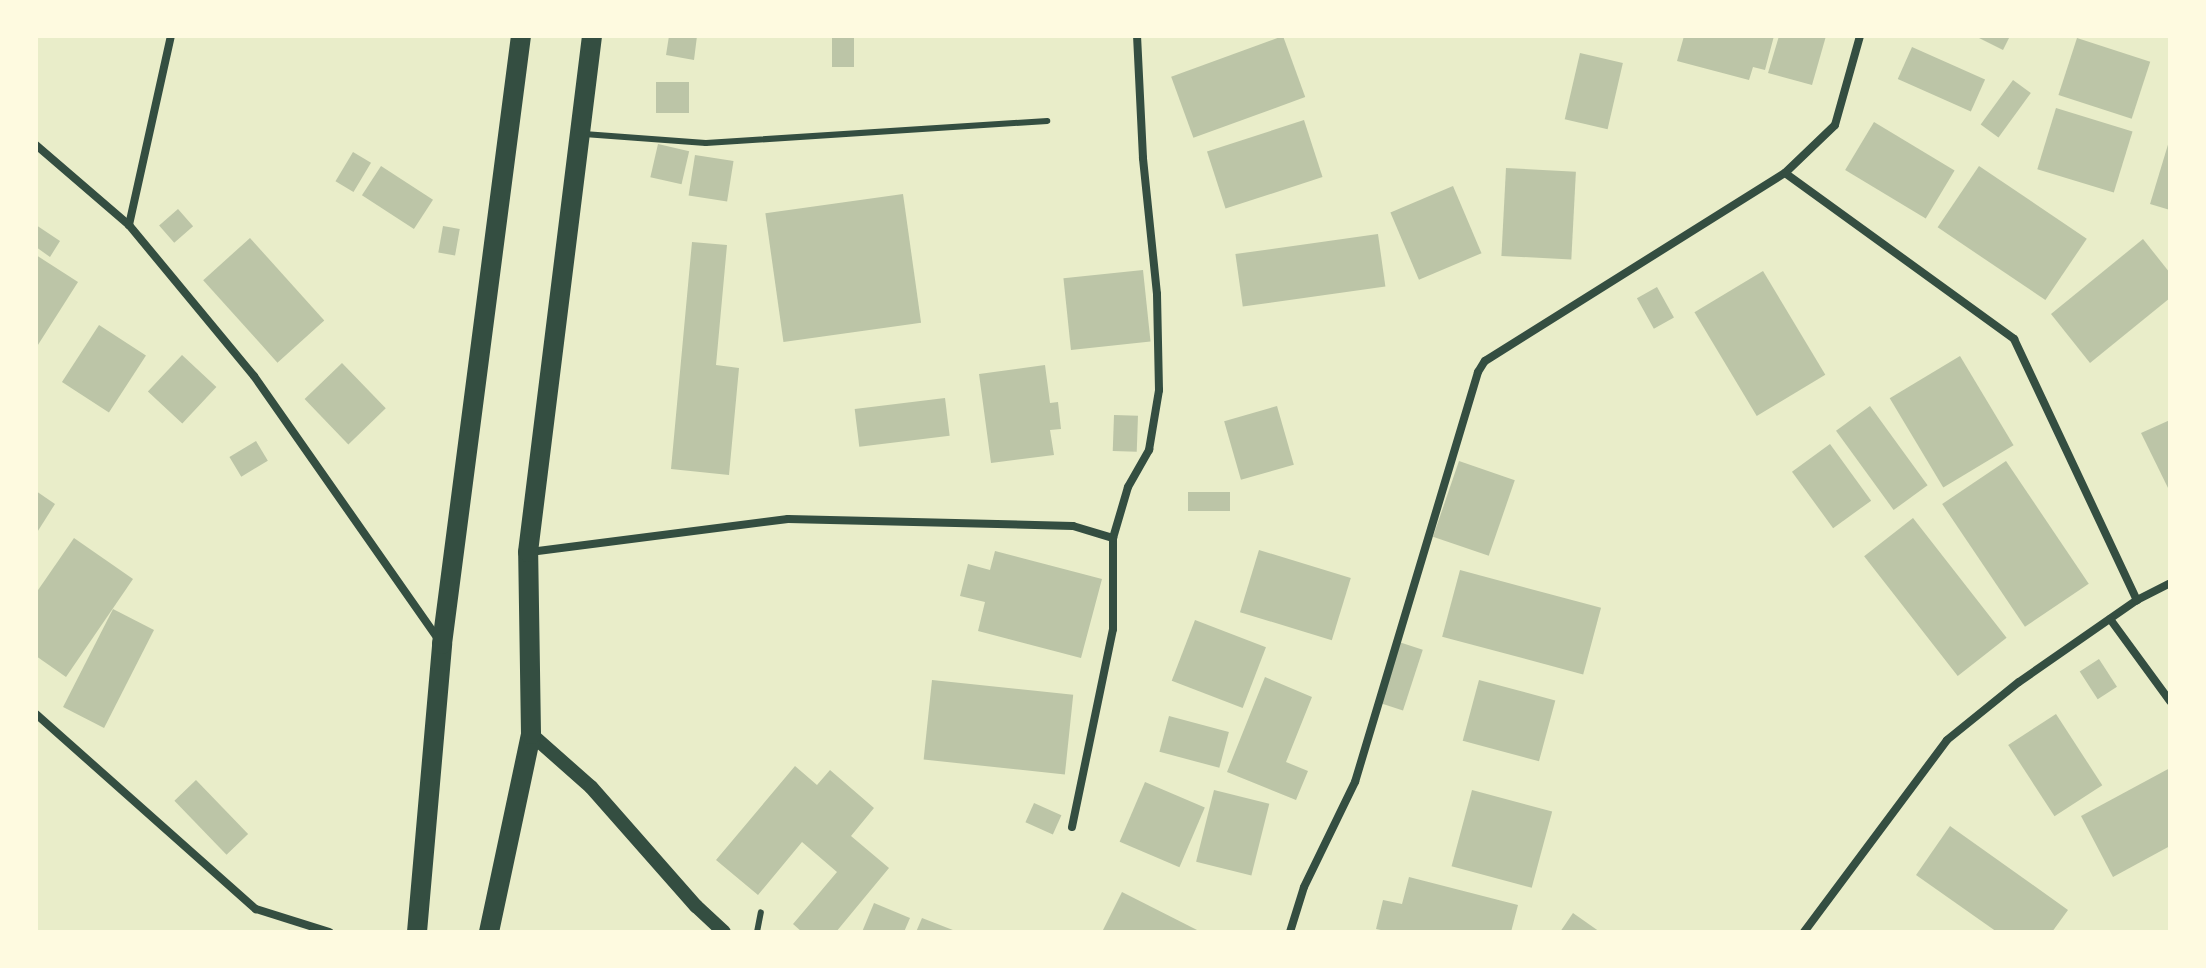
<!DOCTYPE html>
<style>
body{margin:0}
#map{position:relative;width:2206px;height:968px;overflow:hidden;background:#e9edc9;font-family:Signika,sans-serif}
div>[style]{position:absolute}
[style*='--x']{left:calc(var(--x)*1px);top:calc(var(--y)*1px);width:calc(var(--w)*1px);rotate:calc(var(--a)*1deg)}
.building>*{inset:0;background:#bcc5a7;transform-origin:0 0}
.service>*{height:6px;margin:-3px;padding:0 3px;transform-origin:3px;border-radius:3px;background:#344e41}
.minor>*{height:8px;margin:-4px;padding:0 4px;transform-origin:4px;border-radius:4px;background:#344e41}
.tertiary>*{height:14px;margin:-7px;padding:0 7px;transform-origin:7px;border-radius:7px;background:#344e41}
.primary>*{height:20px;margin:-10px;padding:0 10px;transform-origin:10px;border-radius:10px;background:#344e41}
span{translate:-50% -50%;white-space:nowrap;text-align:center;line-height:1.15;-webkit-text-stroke:8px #fefae0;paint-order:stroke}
.frame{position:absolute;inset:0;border:38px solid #fefae0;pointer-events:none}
</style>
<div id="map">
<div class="building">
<i style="clip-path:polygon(669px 36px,697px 36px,694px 60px,666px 55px)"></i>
<i style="left:832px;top:36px;width:22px;height:31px"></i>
<i style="left:1283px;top:36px;width:65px;height:119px;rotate:70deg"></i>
<i style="clip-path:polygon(1684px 36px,1774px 36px,1765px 70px,1753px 67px,1749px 80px,1677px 61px)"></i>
<i style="clip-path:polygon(1779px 36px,1826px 36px,1812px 85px,1768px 73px)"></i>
<i style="clip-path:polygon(1975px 36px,2010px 36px,2003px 50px)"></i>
<i style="left:2077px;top:38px;width:77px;height:60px;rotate:18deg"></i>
<i style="left:1912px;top:47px;width:80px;height:35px;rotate:24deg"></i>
<i style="left:1580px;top:53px;width:44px;height:68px;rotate:13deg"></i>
<i style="left:2013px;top:80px;width:22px;height:55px;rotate:36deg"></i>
<i style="left:656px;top:82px;width:33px;height:31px"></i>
<i style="left:2056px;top:108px;width:80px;height:64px;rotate:17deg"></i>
<i style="left:1304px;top:120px;width:60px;height:102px;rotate:72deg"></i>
<i style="left:1874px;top:122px;width:94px;height:56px;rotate:31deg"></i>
<i style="clip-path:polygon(2170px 138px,2170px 210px,2150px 204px)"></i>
<i style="left:658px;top:144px;width:32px;height:34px;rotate:13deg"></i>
<i style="left:353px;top:152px;width:21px;height:34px;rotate:31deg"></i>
<i style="left:695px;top:155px;width:39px;height:41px;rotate:9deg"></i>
<i style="left:381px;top:166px;width:62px;height:35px;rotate:33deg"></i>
<i style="left:1979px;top:166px;width:130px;height:74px;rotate:34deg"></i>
<i style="left:1506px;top:168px;width:70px;height:88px;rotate:3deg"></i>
<i style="left:1453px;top:186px;width:73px;height:68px;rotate:67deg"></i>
<i style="left:903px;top:194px;width:130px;height:139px;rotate:82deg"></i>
<i style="left:178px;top:209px;width:23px;height:25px;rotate:49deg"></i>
<i style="clip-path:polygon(36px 225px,60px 241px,50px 257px,36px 247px)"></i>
<i style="left:443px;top:226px;width:17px;height:27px;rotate:10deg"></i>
<i style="left:1378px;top:234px;width:53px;height:144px;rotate:82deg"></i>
<i style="left:250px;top:238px;width:111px;height:63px;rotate:48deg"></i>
<i style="clip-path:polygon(2143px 239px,2170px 273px,2170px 298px,2090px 363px,2051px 314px)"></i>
<i style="clip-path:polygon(692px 242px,727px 245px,716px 365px,739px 368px,729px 475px,671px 469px)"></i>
<i style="clip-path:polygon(36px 255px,78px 282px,36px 348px)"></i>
<i style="left:1143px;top:270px;width:72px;height:80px;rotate:84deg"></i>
<i style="left:1763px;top:271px;width:121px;height:80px;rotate:59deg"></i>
<i style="left:1657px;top:287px;width:35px;height:23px;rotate:61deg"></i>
<i style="left:99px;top:325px;width:56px;height:68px;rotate:33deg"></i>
<i style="left:182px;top:355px;width:47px;height:50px;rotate:43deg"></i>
<i style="left:1960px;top:356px;width:104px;height:82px;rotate:59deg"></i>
<i style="left:342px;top:363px;width:63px;height:52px;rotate:46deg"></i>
<i style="clip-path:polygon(1045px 365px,1050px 403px,1058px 402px,1061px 429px,1050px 430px,1054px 455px,991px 463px,979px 374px)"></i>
<i style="left:945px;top:398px;width:38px;height:91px;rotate:83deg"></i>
<i style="left:1277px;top:406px;width:61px;height:55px;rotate:74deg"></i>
<i style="left:1870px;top:406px;width:98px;height:42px;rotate:54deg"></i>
<i style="left:1114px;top:415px;width:24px;height:36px;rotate:2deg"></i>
<i style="clip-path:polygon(2170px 420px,2170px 492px,2141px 433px)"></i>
<i style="left:256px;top:441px;width:23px;height:31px;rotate:59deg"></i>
<i style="left:1830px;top:444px;width:70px;height:47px;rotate:54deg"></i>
<i style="left:1459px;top:461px;width:59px;height:80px;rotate:19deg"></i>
<i style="left:2006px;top:461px;width:148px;height:77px;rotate:56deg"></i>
<i style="clip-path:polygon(36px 491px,55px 504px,36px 534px)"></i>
<i style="left:1188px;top:492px;width:42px;height:19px"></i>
<i style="left:1913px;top:518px;width:152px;height:62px;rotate:52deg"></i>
<i style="clip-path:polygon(74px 538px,133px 579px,66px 677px,36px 656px,36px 593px)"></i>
<i style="left:1259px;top:550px;width:96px;height:65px;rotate:17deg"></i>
<i style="clip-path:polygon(995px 551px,1102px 579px,1081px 658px,978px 631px,985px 602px,960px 596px,968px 564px,990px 570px)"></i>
<i style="left:1460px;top:570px;width:146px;height:69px;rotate:15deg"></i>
<i style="left:113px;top:609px;width:46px;height:110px;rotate:27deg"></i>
<i style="left:1195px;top:620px;width:76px;height:65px;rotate:21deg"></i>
<i style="left:1399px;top:642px;width:25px;height:64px;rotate:18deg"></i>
<i style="left:2099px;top:659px;width:33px;height:23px;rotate:57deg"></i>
<i style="clip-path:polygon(1265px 677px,1312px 697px,1286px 762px,1308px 771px,1296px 800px,1227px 772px)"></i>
<i style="left:932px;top:680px;width:142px;height:80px;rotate:6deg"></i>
<i style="left:1479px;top:680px;width:79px;height:63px;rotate:15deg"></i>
<i style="left:2056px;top:714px;width:85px;height:57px;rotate:57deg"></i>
<i style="left:1169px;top:716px;width:62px;height:37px;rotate:15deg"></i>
<i style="clip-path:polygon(795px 766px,817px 785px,830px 770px,874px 808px,851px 836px,889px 868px,836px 932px,802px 932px,793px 924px,837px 872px,802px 842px,758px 895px,716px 860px)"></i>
<i style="clip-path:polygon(2170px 768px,2170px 846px,2113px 877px,2081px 816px)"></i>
<i style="left:196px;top:780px;width:75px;height:30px;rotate:46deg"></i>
<i style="left:1145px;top:782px;width:65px;height:65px;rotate:23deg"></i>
<i style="left:1214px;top:790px;width:57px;height:74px;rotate:14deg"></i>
<i style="left:1472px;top:790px;width:83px;height:79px;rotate:15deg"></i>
<i style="left:1034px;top:803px;width:30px;height:21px;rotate:24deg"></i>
<i style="clip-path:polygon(1950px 826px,2068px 910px,2052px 932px,1997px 932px,1916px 875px)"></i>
<i style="clip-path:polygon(1409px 877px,1518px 905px,1511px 932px,1390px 932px,1376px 929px,1383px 900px,1402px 904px)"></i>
<i style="clip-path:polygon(1122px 892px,1201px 932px,1102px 932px)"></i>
<i style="clip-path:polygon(874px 903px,910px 918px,904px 932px,862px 932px)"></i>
<i style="clip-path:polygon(1573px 913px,1600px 932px,1560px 932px)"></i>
<i style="clip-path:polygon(922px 918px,958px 932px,916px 932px)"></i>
</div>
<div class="service">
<i style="--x:584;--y:134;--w:122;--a:4.2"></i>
<i style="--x:706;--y:143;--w:342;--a:-3.7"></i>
<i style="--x:757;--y:932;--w:20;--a:-79"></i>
</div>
<div class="minor">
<i style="--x:36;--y:145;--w:123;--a:40.7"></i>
<i style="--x:129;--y:225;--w:196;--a:50.4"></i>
<i style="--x:254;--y:376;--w:322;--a:55"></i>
<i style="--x:1785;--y:173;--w:283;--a:35.9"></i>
<i style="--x:2014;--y:339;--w:289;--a:64.8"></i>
<i style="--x:129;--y:225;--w:194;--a:-77.5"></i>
<i style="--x:530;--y:552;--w:260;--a:-7.3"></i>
<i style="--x:788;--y:519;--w:285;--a:1.4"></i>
<i style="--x:1073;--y:526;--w:42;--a:16.7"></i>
<i style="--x:2110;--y:619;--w:102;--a:53.8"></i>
<i style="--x:36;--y:714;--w:294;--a:41.6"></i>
<i style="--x:256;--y:909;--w:77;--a:17.5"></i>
<i style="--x:1072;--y:827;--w:202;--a:-78.3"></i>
<i style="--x:1113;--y:629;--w:91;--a:-90"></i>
<i style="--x:1113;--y:538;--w:53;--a:-73.6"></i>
<i style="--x:1128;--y:487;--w:43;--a:-60.4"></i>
<i style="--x:1149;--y:450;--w:61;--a:-80.5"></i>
<i style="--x:1159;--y:390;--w:96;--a:-91.2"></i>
<i style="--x:1157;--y:294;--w:137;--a:-95.9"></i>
<i style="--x:1143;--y:158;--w:122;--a:-92.8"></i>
<i style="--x:1290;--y:932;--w:47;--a:-72.7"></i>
<i style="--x:1304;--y:887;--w:117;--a:-64.1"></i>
<i style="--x:1355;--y:782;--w:428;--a:-73.3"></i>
<i style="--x:1478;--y:372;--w:13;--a:-58"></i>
<i style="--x:1485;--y:361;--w:354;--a:-32.1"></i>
<i style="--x:1785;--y:173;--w:69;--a:-43.8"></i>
<i style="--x:1835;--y:125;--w:92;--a:-74.3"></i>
<i style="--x:1804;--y:932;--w:239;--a:-53.3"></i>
<i style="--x:1947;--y:740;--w:92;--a:-38.9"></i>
<i style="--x:2019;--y:682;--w:144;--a:-34.8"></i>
<i style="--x:2137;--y:600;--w:37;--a:-27"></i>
</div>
<div class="tertiary">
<i style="--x:531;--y:734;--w:80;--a:41.5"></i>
<i style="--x:591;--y:787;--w:159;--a:48.6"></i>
<i style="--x:696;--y:906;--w:38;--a:43"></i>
</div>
<div class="primary">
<i style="--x:417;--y:932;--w:289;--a:-85"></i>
<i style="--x:442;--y:644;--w:613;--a:-82.6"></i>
<i style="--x:489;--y:932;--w:202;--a:-78"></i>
<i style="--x:531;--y:734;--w:182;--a:-90.9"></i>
<i style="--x:528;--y:552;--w:520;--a:-82.93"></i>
</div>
<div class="frame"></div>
</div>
